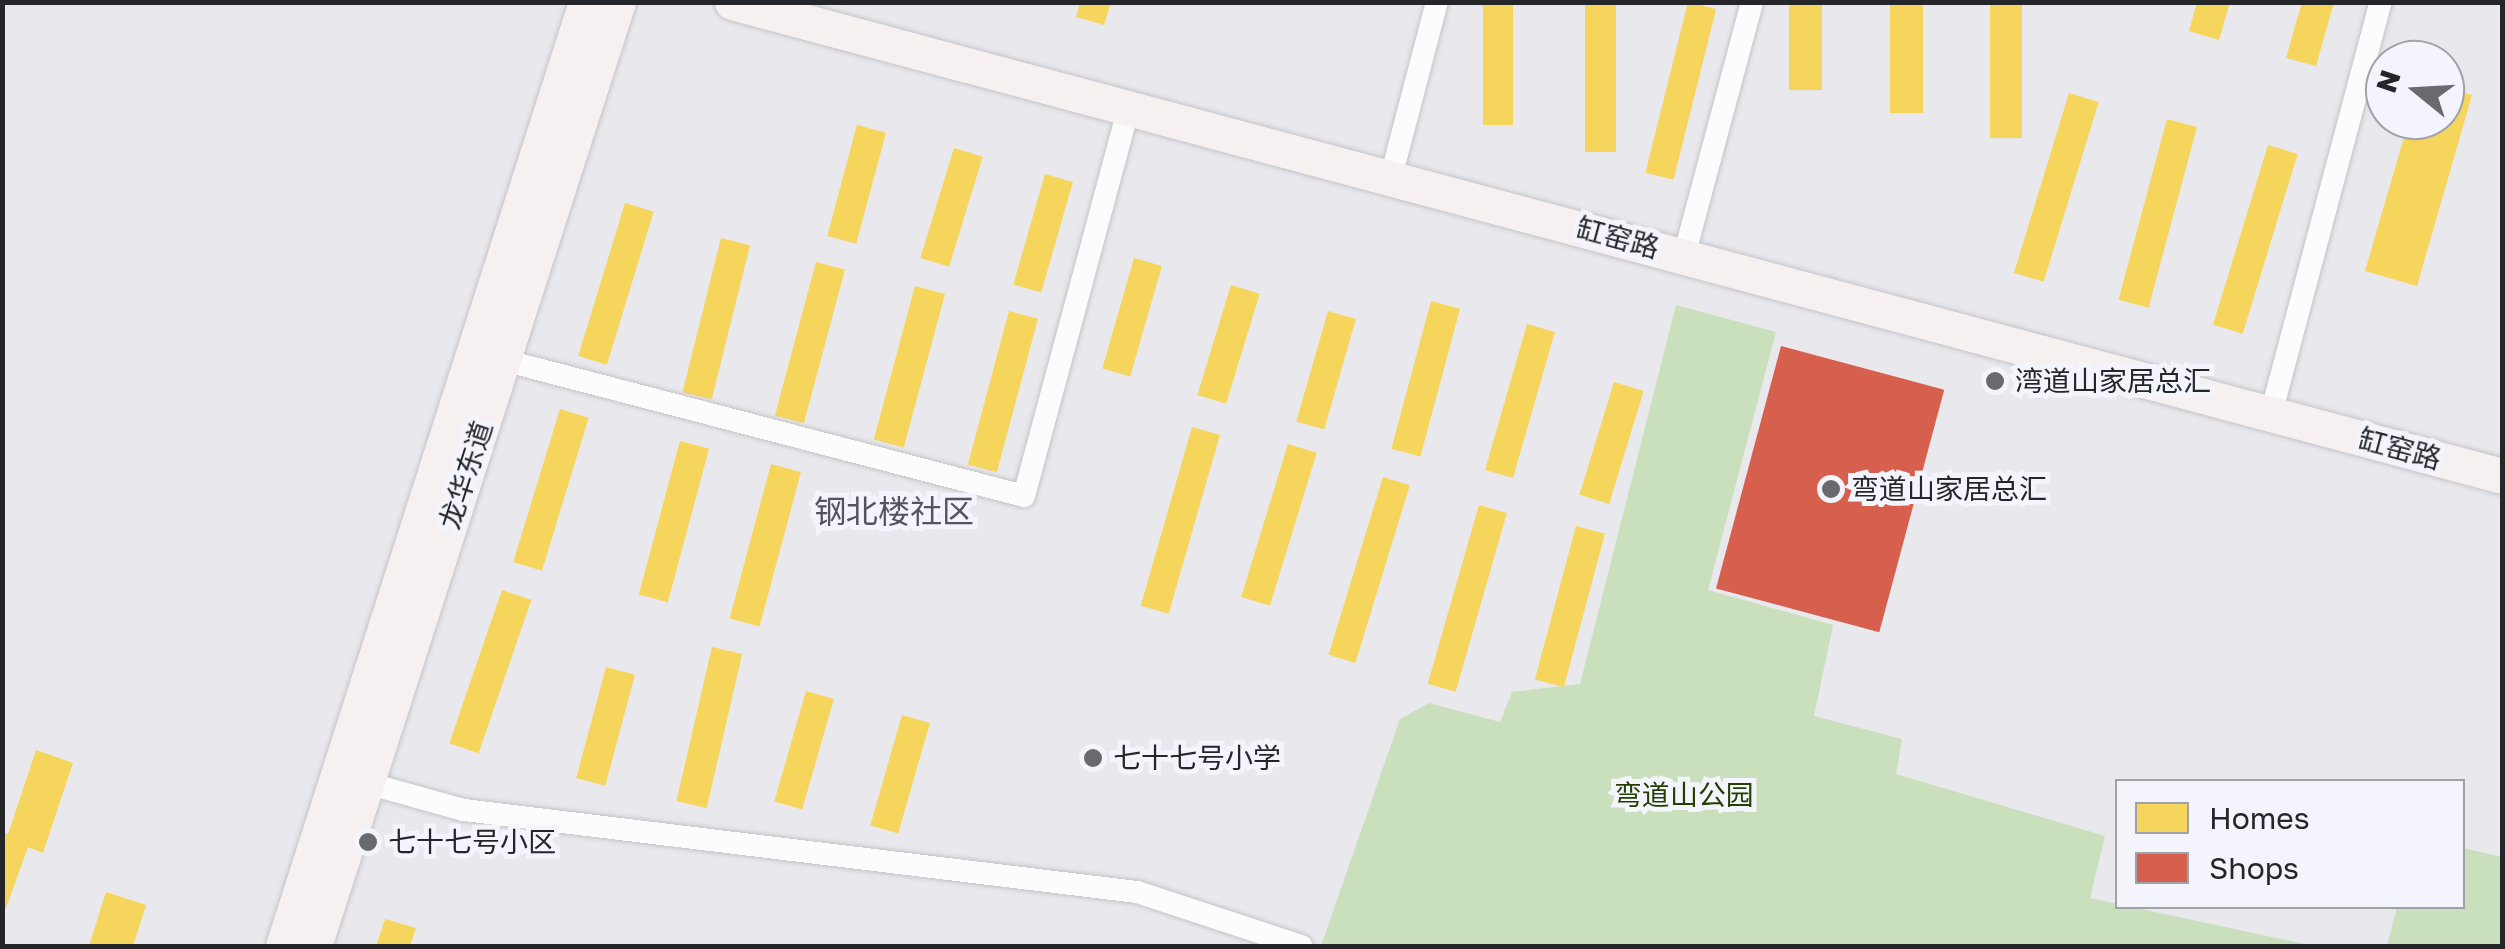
<!DOCTYPE html>
<meta charset="utf-8">
<style>
body{margin:0}
#map{position:relative;width:2505px;height:949px;overflow:hidden;background:#e8e8ed;font-family:"Golos Text","Noto Sans SC",sans-serif}
div>[style]{position:absolute}
[style*='--x']{left:calc(var(--x)*1px);top:calc(var(--y)*1px);width:calc(var(--w)*1px);rotate:calc(var(--a)*1deg)}
.green>*{inset:0;background:#cae0bc}
.homes>*{inset:0;background:#f6d55c;transform-origin:0 0}
.shops>*{inset:0;background:#d6604d;transform-origin:0 0}
.roads{filter:drop-shadow(0 0 2px #c4c4c8) drop-shadow(0 0 2px #c4c4c8)}
.street>*{height:22px;margin:-11px;padding:0 11px;transform-origin:11px;border-radius:11px;background:#fcfcfc}
.primary>*{height:35px;margin:-17.5px;padding:0 17.5px;transform-origin:17.5px;border-radius:17.5px;background:#f6f0f0}
.dots>*{width:28px;height:28px;translate:-50% -50%;box-sizing:border-box;border:5px solid #f3f4fc;border-radius:50%}
span{translate:-50% -50%;white-space:nowrap;text-align:center;line-height:1.15;-webkit-text-stroke:10px #f3f4fc;paint-order:stroke}
.street-label{font-size:28px;color:#252629}
.poi-label{font-size:28px;color:#252629}
.left{translate:0 -50%;text-align:left}
.park-label{font-size:28px;color:#233f01}
.quarter-label{font-size:32px;color:#54555b}
.frame{position:absolute;inset:0;border:5px solid #252629;pointer-events:none}
.legend{position:absolute;left:2115px;top:779px;width:350px;height:130px;box-sizing:border-box;background:#f3f4fc;border:2px solid #a1a2a8;margin:0;padding:12px 18px;list-style:none;font-size:30px;color:#252629}
.legend li{display:flex;align-items:center;gap:20px;height:50px}
.legend b{width:50px;border:2px solid #a1a2a8}
.north{position:absolute;left:2365px;top:40px;width:100px;height:100px;box-sizing:border-box;background:#f3f4fc;border:2px solid #a1a2a8;border-radius:50%;rotate:288deg;font-size:28px;font-weight:700;line-height:40px;text-align:center;color:#252629}
.north::after{content:'';display:block;margin:auto;width:35px;height:45px;background:#696a6e;clip-path:polygon(50% 0,100% 100%,50% 72%,0 100%)}
</style>
<div id="map">
<div class="green">
<i style="clip-path:polygon(1676px 305px,1776px 332px,1708px 590px,1833px 625px,1814px 716px,1902px 739px,1896px 774px,2105px 836px,2090px 898px,2314px 946px,1321px 946px,1400px 719px,1429px 703px,1500px 722px,1512px 692px,1580px 684px)"></i>
<i style="clip-path:polygon(2463px 848px,2502px 857px,2502px 946px,2387px 946px,2397px 907px,2462px 906px)"></i>
</div>
<div class="homes">
<i style="clip-path:polygon(1080px 2px,1111px 2px,1104px 25px,1076px 17px)"></i>
<i style="left:1483px;top:2px;width:30px;height:123px"></i>
<i style="left:1585px;top:2px;width:31px;height:150px"></i>
<i style="left:1688px;top:2px;width:29px;height:176px;rotate:14deg"></i>
<i style="left:1789px;top:2px;width:33px;height:88px"></i>
<i style="left:1890px;top:2px;width:33px;height:111px"></i>
<i style="left:1990px;top:2px;width:32px;height:136px"></i>
<i style="clip-path:polygon(2197px 2px,2230px 2px,2219px 40px,2189px 31px)"></i>
<i style="clip-path:polygon(2302px 2px,2334px 2px,2316px 66px,2286px 58px)"></i>
<i style="clip-path:polygon(2445px 88px,2472px 95px,2417px 286px,2365px 271px,2409px 120px,2445px 120px)"></i>
<i style="left:2069px;top:93px;width:31px;height:188px;rotate:17deg"></i>
<i style="left:2167px;top:119px;width:31px;height:187px;rotate:15deg"></i>
<i style="left:857px;top:125px;width:30px;height:115px;rotate:15deg"></i>
<i style="left:2268px;top:145px;width:31px;height:188px;rotate:17deg"></i>
<i style="left:954px;top:148px;width:30px;height:115px;rotate:17deg"></i>
<i style="left:1045px;top:174px;width:29px;height:115px;rotate:16deg"></i>
<i style="left:625px;top:203px;width:30px;height:160px;rotate:17deg"></i>
<i style="left:721px;top:238px;width:30px;height:159px;rotate:14deg"></i>
<i style="left:1134px;top:258px;width:29px;height:115px;rotate:16deg"></i>
<i style="left:816px;top:262px;width:30px;height:159px;rotate:15deg"></i>
<i style="left:1231px;top:285px;width:30px;height:115px;rotate:17deg"></i>
<i style="left:915px;top:286px;width:31px;height:159px;rotate:15deg"></i>
<i style="left:1431px;top:301px;width:30px;height:153px;rotate:15deg"></i>
<i style="left:1009px;top:311px;width:30px;height:159px;rotate:15deg"></i>
<i style="left:1328px;top:311px;width:29px;height:115px;rotate:16deg"></i>
<i style="left:1527px;top:324px;width:29px;height:152px;rotate:16deg"></i>
<i style="left:1614px;top:382px;width:31px;height:118px;rotate:17deg"></i>
<i style="left:560px;top:409px;width:30px;height:160px;rotate:17deg"></i>
<i style="left:1192px;top:427px;width:29px;height:186px;rotate:16deg"></i>
<i style="left:680px;top:441px;width:30px;height:159px;rotate:15deg"></i>
<i style="left:1288px;top:444px;width:30px;height:160px;rotate:17deg"></i>
<i style="left:771px;top:464px;width:31px;height:160px;rotate:15deg"></i>
<i style="left:1383px;top:477px;width:28px;height:186px;rotate:17deg"></i>
<i style="left:1479px;top:505px;width:29px;height:186px;rotate:16deg"></i>
<i style="left:1576px;top:526px;width:30px;height:159px;rotate:15deg"></i>
<i style="left:502px;top:590px;width:31px;height:162px;rotate:19deg"></i>
<i style="left:712px;top:647px;width:31px;height:158px;rotate:13deg"></i>
<i style="left:606px;top:667px;width:30px;height:115px;rotate:15deg"></i>
<i style="left:806px;top:691px;width:29px;height:115px;rotate:16deg"></i>
<i style="left:902px;top:715px;width:29px;height:115px;rotate:16deg"></i>
<i style="clip-path:polygon(36px 750px,73px 763px,43px 853px,28px 847px,2px 919px,2px 832px,8px 834px)"></i>
<i style="clip-path:polygon(106px 892px,146px 905px,133px 946px,89px 946px)"></i>
<i style="clip-path:polygon(385px 919px,416px 928px,410px 946px,376px 946px)"></i>
</div>
<div class="shops">
<i style="left:1781px;top:346px;width:169px;height:251px;rotate:15deg"></i>
</div>
<div class="roads">
<div class="street">
<i style="--x:1391;--y:177;--w:181;--a:-75.3"></i>
<i style="--x:1684;--y:256;--w:263;--a:-75"></i>
<i style="--x:503;--y:360;--w:538;--a:14.63"></i>
<i style="--x:1024;--y:496;--w:402;--a:-74.9"></i>
<i style="--x:2271;--y:414;--w:426;--a:-75.1"></i>
<i style="--x:367;--y:783;--w:101;--a:15.6"></i>
<i style="--x:464;--y:810;--w:678;--a:6.95"></i>
<i style="--x:1137;--y:892;--w:173;--a:18.2"></i>
</div>
<div class="primary">
<i style="--x:732;--y:2;--w:1832;--a:14.99"></i>
<i style="--x:283;--y:946;--w:991;--a:-72.2"></i>
<i style="--x:314;--y:946;--w:992;--a:-72.15"></i>
</div>
</div>
<div class="dots">
<i style="left:1995px;top:381px;background:#696a6e"></i>
<i style="left:1831px;top:489px;background:#696a6e"></i>
<i style="left:1093px;top:758px;background:#696a6e"></i>
<i style="left:368px;top:842px;background:#696a6e"></i>
</div>
<div class="street-label">
<span style="left:1618px;top:238px;rotate:15deg">缸窑路</span>
<span style="left:2400px;top:449px;rotate:15deg">缸窑路</span>
<span style="left:466px;top:475px;rotate:-72deg">龙华东道</span>
</div>
<div class="poi-label">
<span class="left" style="left:2015px;top:381px">湾道山家居总汇</span>
<span class="left" style="left:1851px;top:489px">弯道山家居总汇</span>
<span class="left" style="left:1113px;top:758px">七十七号小学</span>
<span class="left" style="left:388px;top:842px">七十七号小区</span>
</div>
<div class="park-label">
<span style="left:1684px;top:795px">弯道山公园</span>
</div>
<div class="quarter-label">
<span style="left:894px;top:511px">钢北楼社区</span>
</div>
<div class="frame"></div>
<ul class="legend">
<li><b style="height:28px;background:#f6d55c"></b>Homes</li>
<li><b style="height:28px;background:#d6604d"></b>Shops</li>
</ul>
<div class="north">N</div>
</div>
